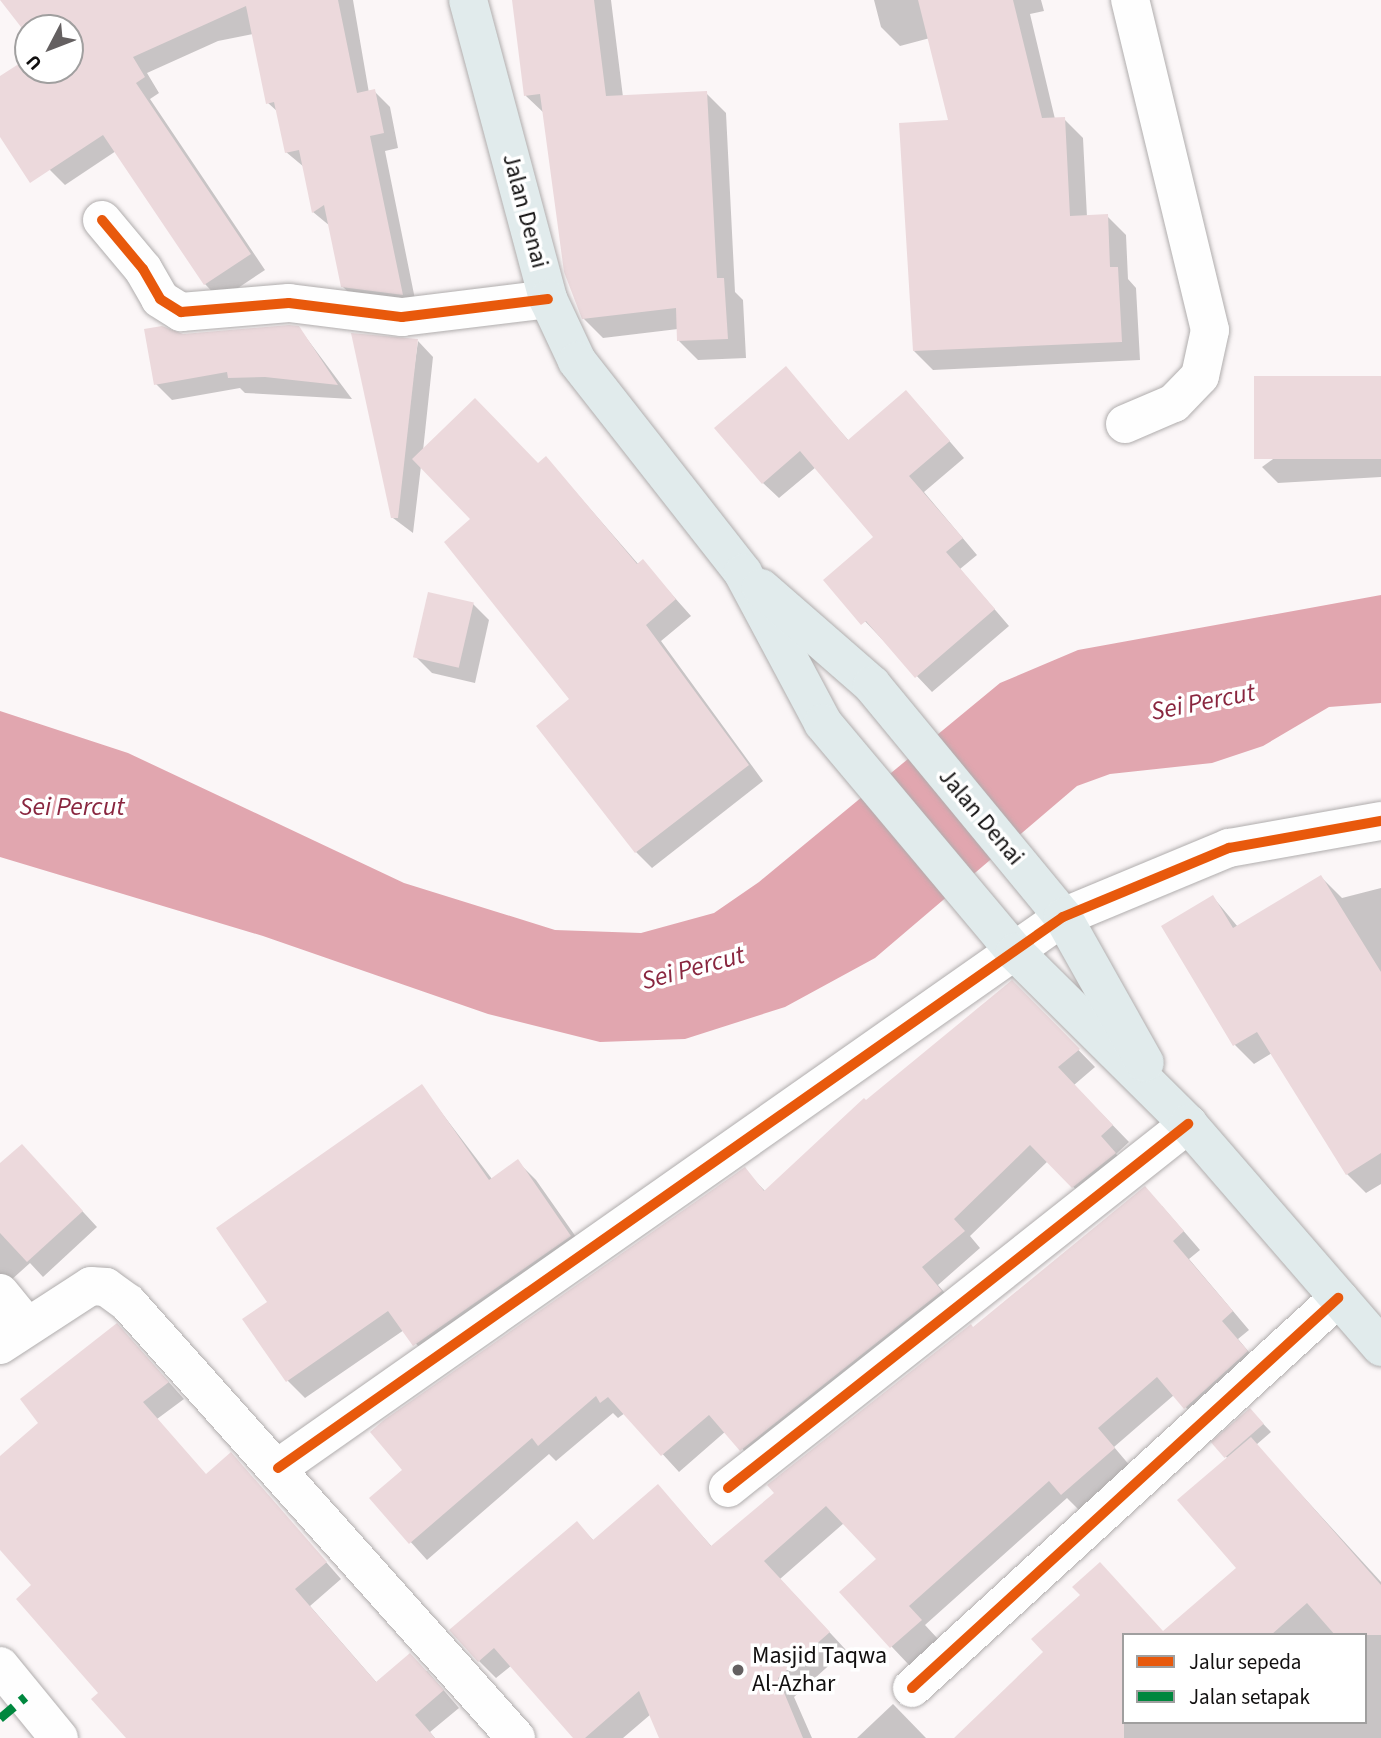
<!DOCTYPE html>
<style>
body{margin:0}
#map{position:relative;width:1381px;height:1738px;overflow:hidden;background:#fbf6f7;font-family:"Source Sans 3",sans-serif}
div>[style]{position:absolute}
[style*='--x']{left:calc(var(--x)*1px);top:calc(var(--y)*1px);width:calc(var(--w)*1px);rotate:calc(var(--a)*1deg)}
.water>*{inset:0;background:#e1a6af}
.shadow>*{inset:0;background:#0003}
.building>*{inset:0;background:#ecd9dc;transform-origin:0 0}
.roads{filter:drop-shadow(0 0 2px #b0adad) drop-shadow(0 0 2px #b0adad)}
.minor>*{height:38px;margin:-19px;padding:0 19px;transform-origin:19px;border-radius:19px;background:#fefefe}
.primary>*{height:38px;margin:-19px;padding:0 19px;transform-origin:19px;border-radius:19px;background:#e1ebec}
.quiet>*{height:9px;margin-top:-4.5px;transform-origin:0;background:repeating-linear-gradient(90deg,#00873e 0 18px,transparent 0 27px)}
.cycleway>*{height:10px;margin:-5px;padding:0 5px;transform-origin:5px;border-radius:5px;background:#e8590c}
.dots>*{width:19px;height:19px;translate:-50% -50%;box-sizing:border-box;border:4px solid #fff;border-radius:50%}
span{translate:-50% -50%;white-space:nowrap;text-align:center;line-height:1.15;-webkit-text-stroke:7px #fff;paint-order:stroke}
.street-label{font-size:24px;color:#121010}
.poi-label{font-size:24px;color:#121010}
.left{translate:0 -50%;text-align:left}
.water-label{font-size:26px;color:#89263f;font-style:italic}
.legend{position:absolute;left:1122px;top:1633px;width:245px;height:91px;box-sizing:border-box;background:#fff;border:2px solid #a09f9f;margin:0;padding:9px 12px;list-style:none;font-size:21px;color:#121010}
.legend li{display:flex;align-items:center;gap:14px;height:35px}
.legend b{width:35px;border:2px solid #a09f9f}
.north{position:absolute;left:14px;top:14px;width:70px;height:70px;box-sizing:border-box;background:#fff;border:2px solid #a09f9f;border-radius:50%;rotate:228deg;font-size:19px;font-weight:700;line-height:28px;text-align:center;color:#121010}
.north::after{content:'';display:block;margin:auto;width:24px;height:32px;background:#646061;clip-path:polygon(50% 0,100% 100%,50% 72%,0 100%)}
</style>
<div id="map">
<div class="water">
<i style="clip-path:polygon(1381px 595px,1381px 703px,1329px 707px,1263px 746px,1212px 763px,1110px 774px,1077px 786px,875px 958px,785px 1007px,685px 1039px,600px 1042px,488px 1014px,263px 936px,0 857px,0 711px,128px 753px,404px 883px,555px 930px,641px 933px,714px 913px,759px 882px,1000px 683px,1078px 650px)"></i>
</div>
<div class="shadow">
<i style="clip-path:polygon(2px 0,353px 0,369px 93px,374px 91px,390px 107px,398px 148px,385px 151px,417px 309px,359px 302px,343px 287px,330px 226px,313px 212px,304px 167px,286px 152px,278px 112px,268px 103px,253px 34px,218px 41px,147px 73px,159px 93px,150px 99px,265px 270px,220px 300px,205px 284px,116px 151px,65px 185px,50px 170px,5px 75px,28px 60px,28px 70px,70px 70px,70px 28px,28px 28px,28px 33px)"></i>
<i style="clip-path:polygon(514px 0,611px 0,623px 97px,706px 93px,726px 113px,735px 292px,743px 300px,746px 358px,698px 360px,679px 341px,678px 329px,603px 338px,583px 318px,545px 114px,526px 96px)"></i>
<i style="clip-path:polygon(874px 0,1041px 0,1044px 11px,1030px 14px,1055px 119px,1064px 119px,1083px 138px,1087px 217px,1107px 216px,1126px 235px,1128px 279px,1136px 288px,1140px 360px,933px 370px,914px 351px,951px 122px,930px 38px,900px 46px,881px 27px)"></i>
<i style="clip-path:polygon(299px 328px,352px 399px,245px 393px,240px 388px,172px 400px,156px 384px,183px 336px)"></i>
<i style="clip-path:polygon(418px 341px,433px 357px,423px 451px,538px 465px,546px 458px,639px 565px,643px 562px,691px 616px,661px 641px,763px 781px,652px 868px,636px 852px,572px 699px,473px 520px,421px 466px,413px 533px,393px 518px)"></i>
<i style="clip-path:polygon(786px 369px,849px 441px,921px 408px,964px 458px,924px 492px,977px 555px,960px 569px,1009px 626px,932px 692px,826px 580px,876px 537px,816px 467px,779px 498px,763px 483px)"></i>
<i style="clip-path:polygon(1381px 380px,1381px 477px,1278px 483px,1262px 467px)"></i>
<i style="clip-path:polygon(473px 604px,489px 620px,475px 683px,432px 673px,416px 657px)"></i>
<i style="clip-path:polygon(1321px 877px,1342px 898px,1381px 888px,1381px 1184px,1366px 1193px,1347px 1174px,1272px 1053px,1254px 1064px,1235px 1045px,1164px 927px,1213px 897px,1238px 927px)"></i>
<i style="clip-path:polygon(1012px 982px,1095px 1067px,1074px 1085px,1129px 1142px,1116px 1154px,1131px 1171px,1090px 1204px,1048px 1161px,970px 1236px,980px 1248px,938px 1285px,958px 1308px,758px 1466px,726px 1431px,679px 1472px,625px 1413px,618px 1418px,613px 1413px,556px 1461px,549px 1454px,427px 1560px,371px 1498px,744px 1169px,765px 1191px)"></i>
<i style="clip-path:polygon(422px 1087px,492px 1179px,518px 1162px,536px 1180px,588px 1254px,433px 1363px,404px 1330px,305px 1398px,287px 1380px,269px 1302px)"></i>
<i style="clip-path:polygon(37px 1162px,97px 1227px,43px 1277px,30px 1263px,0 1290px,0 1166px)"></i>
<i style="clip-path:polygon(1162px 1206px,1200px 1250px,1189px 1259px,1249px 1330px,1238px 1339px,1264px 1370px,1203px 1425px,1174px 1395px,1114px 1447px,1131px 1467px,1080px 1511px,1067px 1498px,925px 1625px,938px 1639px,909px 1665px,841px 1593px,878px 1559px,844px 1523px,780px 1579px,846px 1650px,794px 1697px,812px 1738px,661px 1738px,651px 1714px,623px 1738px,575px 1738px,512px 1665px,496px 1678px,479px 1661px,577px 1523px,594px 1541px,658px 1486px,713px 1548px,973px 1329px)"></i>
<i style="clip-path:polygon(133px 1342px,184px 1399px,157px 1419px,207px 1476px,231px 1454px,341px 1579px,310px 1606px,377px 1683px,427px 1671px,459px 1708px,430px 1732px,435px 1738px,128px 1738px,33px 1586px,0 1548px,0 1458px)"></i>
<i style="clip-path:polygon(evenodd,1250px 1410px,1271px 1432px,1256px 1445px,1381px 1582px,1381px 1738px,956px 1738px,1045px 1652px,1034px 1639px,1164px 1632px,1238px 1568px,1228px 1459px,1215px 1443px,1250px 1410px,1124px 1635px,1365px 1635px,1365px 1722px,1124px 1722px,1124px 1635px)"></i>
<i style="clip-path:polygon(893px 1704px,926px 1738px,857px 1738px)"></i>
</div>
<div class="building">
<i style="clip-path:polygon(0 0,338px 0,357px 93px,375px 89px,384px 133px,370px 136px,403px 295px,341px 287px,324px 205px,312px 213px,299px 150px,285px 153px,274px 102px,266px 104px,246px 6px,133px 57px,145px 77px,136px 83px,251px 254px,204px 285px,103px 135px,30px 183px,0 137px,0 76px,28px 58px,28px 70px,70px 70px,70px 28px,28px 28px,28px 36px)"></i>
<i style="clip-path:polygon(512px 0,594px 0,606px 96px,707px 91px,717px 278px,724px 278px,728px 339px,677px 341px,676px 308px,582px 319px,564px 272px,540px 94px,524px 96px)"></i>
<i style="clip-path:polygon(918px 0,1013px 0,1042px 118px,1065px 117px,1070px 216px,1108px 214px,1110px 267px,1118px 267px,1122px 342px,913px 351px,899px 123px,948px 120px)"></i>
<i style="clip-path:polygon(289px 325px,299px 326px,338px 385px,265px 377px,228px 378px,227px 372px,154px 385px,144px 329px,162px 326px,183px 334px)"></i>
<i style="clip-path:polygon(351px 333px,418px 339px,398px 518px,391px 518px)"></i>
<i style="clip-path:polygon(786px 366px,848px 440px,906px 390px,950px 441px,909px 476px,963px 538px,946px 552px,995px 609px,915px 678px,866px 621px,861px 625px,823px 580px,873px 537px,800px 451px,762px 484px,714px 428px)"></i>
<i style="left:1381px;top:376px;width:83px;height:127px;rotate:90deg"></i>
<i style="clip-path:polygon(475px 398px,538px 463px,546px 456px,637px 564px,643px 559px,676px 599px,646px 625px,749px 765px,635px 853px,536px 726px,569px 699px,444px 542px,470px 519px,412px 459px)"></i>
<i style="left:428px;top:592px;width:47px;height:67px;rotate:13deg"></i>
<i style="clip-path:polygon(1321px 875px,1381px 972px,1381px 1153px,1346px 1175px,1257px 1032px,1233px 1046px,1161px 926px,1213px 895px,1233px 928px)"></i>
<i style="clip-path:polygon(1012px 980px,1080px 1049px,1058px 1067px,1113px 1125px,1101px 1136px,1116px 1153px,1072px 1188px,1030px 1145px,954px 1219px,965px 1231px,922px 1267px,942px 1291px,740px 1451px,709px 1415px,661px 1456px,608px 1397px,600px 1403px,596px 1396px,538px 1446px,532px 1438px,409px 1544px,369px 1498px,402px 1470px,370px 1432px,384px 1420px,745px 1167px,764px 1191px,864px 1098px,866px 1100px)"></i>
<i style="clip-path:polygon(422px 1084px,489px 1180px,518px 1159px,571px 1236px,413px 1346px,388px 1311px,286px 1382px,242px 1319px,267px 1302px,216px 1228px)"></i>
<i style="clip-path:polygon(22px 1144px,83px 1211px,27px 1262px,0 1233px,0 1163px)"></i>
<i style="clip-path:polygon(1145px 1186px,1184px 1231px,1173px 1241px,1233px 1311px,1222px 1321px,1248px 1351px,1184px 1409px,1157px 1377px,1098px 1428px,1115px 1448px,1061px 1495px,1049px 1481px,909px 1606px,922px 1620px,890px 1648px,839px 1592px,876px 1559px,826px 1506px,764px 1561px,830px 1632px,778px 1678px,803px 1738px,659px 1738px,639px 1691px,585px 1738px,573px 1738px,494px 1648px,478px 1662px,449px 1630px,577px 1521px,593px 1540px,658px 1484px,711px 1546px,774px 1493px,767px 1485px,971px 1324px,973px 1327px)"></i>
<i style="clip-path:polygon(117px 1323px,169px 1382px,143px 1402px,206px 1474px,231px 1452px,327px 1562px,295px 1589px,376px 1682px,410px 1653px,444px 1690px,415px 1715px,435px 1738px,126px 1738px,91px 1699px,98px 1693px,16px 1599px,31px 1585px,0 1550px,0 1456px,38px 1423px,20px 1399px)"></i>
<i style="left:1250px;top:1408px;width:21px;height:52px;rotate:49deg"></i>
<i style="clip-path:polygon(1251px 1437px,1381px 1585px,1381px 1635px,1335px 1635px,1307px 1603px,1271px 1635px,1124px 1635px,1124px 1738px,954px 1738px,1043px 1652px,1031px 1639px,1080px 1595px,1072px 1587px,1100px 1562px,1163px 1631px,1236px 1568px,1177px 1500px)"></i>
</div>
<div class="roads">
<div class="minor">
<i style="--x:102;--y:220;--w:64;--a:50.1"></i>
<i style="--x:143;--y:269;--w:34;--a:60"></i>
<i style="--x:160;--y:299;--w:25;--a:32"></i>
<i style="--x:181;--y:312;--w:108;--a:-4.8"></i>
<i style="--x:289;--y:303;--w:114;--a:7.1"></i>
<i style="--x:402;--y:317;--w:147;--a:-7"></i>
<i style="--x:1125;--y:424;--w:53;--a:-23.2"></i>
<i style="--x:1174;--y:403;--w:37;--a:-46"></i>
<i style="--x:1200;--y:376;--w:47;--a:-77.7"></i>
<i style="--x:1210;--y:330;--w:340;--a:-103.6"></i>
<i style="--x:0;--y:1293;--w:41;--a:50.9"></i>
<i style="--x:0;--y:1345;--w:108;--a:-33"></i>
<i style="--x:91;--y:1286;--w:15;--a:4"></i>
<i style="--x:106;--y:1287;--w:27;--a:36"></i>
<i style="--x:128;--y:1303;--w:583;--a:48.27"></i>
<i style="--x:278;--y:1468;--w:959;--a:-35.07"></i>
<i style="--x:1063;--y:917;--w:180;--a:-22.6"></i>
<i style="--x:1229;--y:848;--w:154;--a:-10.1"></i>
<i style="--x:728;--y:1488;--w:587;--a:-38.35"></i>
<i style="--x:0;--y:1666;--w:93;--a:50.7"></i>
<i style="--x:912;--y:1688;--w:578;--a:-42.47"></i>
</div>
<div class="primary">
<i style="--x:468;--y:0;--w:310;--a:75"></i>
<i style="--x:548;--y:299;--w:68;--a:64.9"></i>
<i style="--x:577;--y:361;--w:269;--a:51.9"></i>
<i style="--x:743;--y:573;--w:170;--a:61.9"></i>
<i style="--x:823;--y:723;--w:299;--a:50"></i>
<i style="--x:1015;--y:952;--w:244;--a:44.8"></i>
<i style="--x:1188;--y:1124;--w:295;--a:49.1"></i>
<i style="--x:761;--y:588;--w:147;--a:41.1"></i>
<i style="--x:872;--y:685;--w:301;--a:50.5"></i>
<i style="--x:1063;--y:917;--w:167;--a:60.7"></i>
</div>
</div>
<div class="quiet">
<i style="--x:0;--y:1718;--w:33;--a:-40"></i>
</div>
<div class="cycleway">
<i style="--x:102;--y:220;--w:64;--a:50.1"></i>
<i style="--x:143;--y:269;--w:34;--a:60"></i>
<i style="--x:160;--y:299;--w:25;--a:32"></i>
<i style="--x:181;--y:312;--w:108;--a:-4.8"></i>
<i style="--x:289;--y:303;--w:114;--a:7.1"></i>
<i style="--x:402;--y:317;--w:147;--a:-7"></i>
<i style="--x:278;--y:1468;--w:959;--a:-35.07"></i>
<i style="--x:1063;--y:917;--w:180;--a:-22.6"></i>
<i style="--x:1229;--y:848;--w:154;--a:-10.1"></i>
<i style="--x:728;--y:1488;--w:587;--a:-38.35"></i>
<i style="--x:912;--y:1688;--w:578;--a:-42.47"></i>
</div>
<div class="dots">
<i style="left:738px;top:1670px;background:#646061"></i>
</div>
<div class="street-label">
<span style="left:525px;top:211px;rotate:75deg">Jalan Denai</span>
<span style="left:981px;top:817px;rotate:50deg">Jalan Denai</span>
</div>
<div class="poi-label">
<span class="left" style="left:752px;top:1670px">Masjid Taqwa<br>Al-Azhar</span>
</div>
<div class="water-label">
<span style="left:1203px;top:702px;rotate:-11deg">Sei Percut</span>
<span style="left:72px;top:807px">Sei Percut</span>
<span style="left:693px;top:968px;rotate:-15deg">Sei Percut</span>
</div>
<ul class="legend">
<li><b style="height:9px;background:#e8590c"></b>Jalur sepeda</li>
<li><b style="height:9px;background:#00873e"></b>Jalan setapak</li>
</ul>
<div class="north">U</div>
</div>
